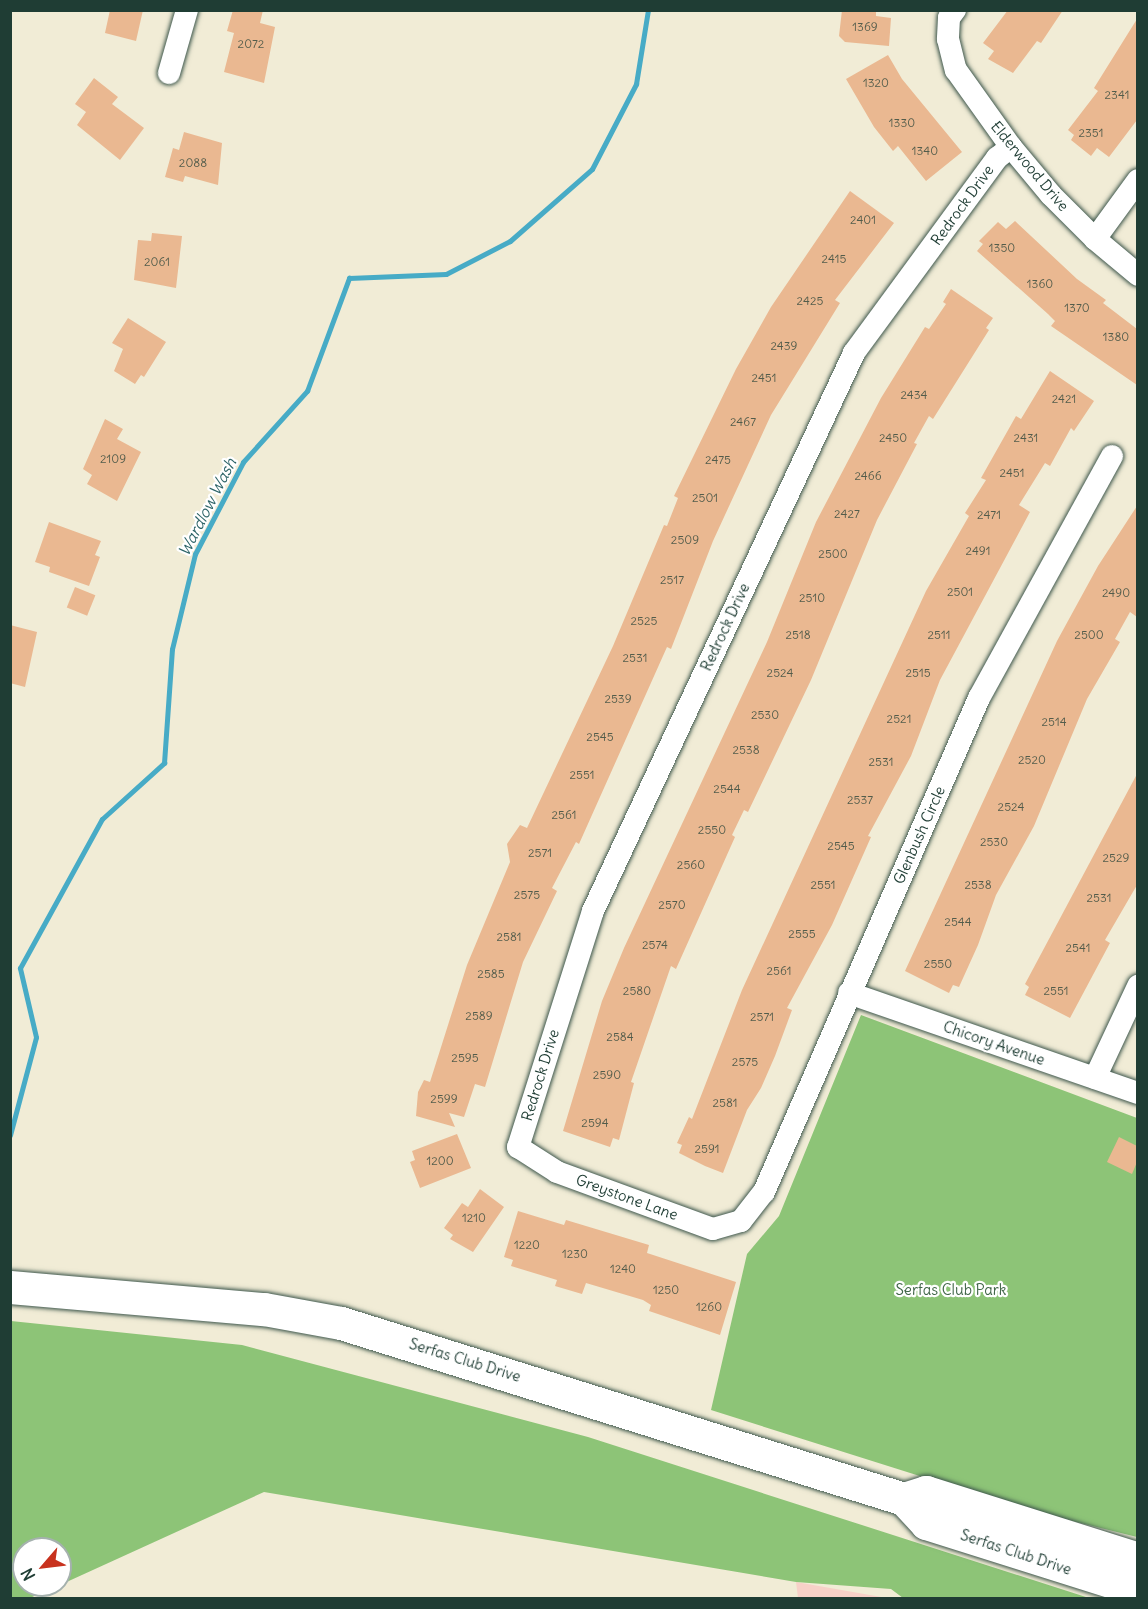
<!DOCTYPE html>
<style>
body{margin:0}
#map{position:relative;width:1148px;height:1609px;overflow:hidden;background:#f1ecd6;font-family:Delius,sans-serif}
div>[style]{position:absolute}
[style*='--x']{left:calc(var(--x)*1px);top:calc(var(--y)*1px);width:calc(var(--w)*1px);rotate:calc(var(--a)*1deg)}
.built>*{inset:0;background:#f7d1c8}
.green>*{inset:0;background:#8dc477}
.stream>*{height:5px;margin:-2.5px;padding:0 2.5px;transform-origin:2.5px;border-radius:2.5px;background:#47abc6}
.building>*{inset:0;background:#eab891;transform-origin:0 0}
.roads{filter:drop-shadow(0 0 2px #3e574c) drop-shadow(0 0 2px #3e574c)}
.street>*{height:22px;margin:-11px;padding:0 11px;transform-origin:11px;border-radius:11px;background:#fff}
.primary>*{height:33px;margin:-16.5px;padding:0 16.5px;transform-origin:16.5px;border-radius:16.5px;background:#fff}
span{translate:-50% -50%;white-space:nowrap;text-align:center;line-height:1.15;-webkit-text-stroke:4.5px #fff;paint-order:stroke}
.number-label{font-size:12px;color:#525c4b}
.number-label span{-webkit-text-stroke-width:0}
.street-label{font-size:15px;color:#1f3d34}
.park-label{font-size:15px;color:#406648}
.water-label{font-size:16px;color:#2d6467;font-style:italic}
.frame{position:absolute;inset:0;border:12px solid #1f3d34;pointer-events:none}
.north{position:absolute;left:12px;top:1537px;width:60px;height:60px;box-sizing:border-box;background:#fff;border:2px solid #a5b1ae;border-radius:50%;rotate:242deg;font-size:16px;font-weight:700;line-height:24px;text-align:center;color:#1f3d34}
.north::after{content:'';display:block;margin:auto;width:21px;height:27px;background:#c8321e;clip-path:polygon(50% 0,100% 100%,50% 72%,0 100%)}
</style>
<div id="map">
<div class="built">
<i style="clip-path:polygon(796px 1582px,887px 1598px,798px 1598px)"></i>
</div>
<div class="green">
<i style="clip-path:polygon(861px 1015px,1137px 1118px,1137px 1537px,1024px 1509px,711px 1410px,747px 1254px,779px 1216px)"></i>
<i style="clip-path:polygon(11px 1321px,242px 1345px,588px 1437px,1089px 1598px,903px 1598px,891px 1589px,796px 1582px,264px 1492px,60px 1585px,60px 1549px,24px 1549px,24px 1585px,59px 1585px,30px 1598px,11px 1598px)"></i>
</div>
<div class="stream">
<i style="--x:10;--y:1135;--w:101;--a:-75.1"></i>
<i style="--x:36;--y:1037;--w:71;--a:-103.1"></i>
<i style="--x:20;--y:968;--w:170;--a:-61.2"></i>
<i style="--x:102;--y:819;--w:84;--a:-42.1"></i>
<i style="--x:164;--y:763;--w:114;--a:-86"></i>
<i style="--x:172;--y:649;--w:98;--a:-76.4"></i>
<i style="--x:195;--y:554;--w:104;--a:-62.4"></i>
<i style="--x:243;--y:462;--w:96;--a:-48"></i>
<i style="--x:307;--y:391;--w:121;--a:-69.6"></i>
<i style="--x:349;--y:278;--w:97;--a:-2.4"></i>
<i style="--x:446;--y:274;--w:72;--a:-27.3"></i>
<i style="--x:510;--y:241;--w:109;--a:-41.3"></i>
<i style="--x:592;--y:169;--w:96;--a:-62.6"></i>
<i style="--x:636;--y:84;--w:75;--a:-80.8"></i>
</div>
<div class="building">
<i style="clip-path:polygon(110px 10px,143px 10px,136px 41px,105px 33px)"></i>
<i style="clip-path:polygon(233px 10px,263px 10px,260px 23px,275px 27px,264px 83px,224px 72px,234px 33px,227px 31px)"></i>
<i style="clip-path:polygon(842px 10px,876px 10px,876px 16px,891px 18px,889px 46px,845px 42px,839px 36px)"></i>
<i style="clip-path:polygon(1008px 10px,1063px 10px,1041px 43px,1037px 41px,1013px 73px,988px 59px,994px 51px,983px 43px)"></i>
<i style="clip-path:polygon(1137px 19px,1137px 120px,1109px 157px,1097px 148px,1091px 156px,1071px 140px,1074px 135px,1068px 130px,1098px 91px,1094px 88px)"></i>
<i style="clip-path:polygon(888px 55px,902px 79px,962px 152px,926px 181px,898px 146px,893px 151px,874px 127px,846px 79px)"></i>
<i style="clip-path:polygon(94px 78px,118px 97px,112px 104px,144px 128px,120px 160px,77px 125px,86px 112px,75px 104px)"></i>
<i style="clip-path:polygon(184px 132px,222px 143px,218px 185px,185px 176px,183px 182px,165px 177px,173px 148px,179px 150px)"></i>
<i style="clip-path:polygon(850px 191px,894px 223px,835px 300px,840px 303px,771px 415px,713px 541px,671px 649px,667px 647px,579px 844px,576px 842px,552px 888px,557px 891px,523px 962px,485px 1087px,475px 1084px,464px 1117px,449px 1113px,455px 1127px,416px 1116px,418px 1092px,424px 1080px,430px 1082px,467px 965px,510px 862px,507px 844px,520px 825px,527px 828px,613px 646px,664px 525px,667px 526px,678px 498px,674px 496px,736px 369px,771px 307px)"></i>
<i style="clip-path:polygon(1015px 221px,1077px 279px,1106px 300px,1103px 303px,1137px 329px,1137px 385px,1051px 326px,1055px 321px,1048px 314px,977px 251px,983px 244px,979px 241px,998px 222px,1006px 229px)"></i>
<i style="clip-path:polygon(152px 233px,182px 236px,176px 288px,134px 280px,138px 240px,151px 241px)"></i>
<i style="clip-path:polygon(951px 289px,993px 318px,986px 328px,989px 330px,933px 419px,929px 416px,914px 443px,917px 444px,877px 520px,811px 680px,748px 812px,744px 810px,732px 835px,735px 837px,676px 969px,671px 966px,631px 1082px,634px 1083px,619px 1140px,613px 1138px,610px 1147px,563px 1131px,602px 1001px,624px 948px,767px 642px,816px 522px,881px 398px,925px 327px,929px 329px,946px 304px,943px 302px)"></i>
<i style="clip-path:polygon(128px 318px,166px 342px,144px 377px,141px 375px,135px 384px,114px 371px,123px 349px,112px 343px)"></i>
<i style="clip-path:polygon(1050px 371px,1094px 401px,1074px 431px,1071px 428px,1050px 466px,1045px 463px,1019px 505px,1030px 512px,940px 680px,911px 756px,868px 836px,871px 837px,832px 925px,787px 1008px,792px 1010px,775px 1056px,761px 1088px,747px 1110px,723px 1173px,705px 1166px,679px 1153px,682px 1145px,677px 1143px,689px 1117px,692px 1119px,742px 990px,926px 591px,969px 516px,965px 513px,986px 480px,981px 478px,1016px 416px,1021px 419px)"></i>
<i style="clip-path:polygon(105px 419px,123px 429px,117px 439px,141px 452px,117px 501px,87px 484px,92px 475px,83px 469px)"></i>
<i style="clip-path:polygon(1137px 506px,1137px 617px,1130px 612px,1115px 639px,1120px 642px,1087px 699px,1034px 826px,996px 895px,978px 945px,959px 987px,953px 985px,949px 993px,905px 971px,1057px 641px,1098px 566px)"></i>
<i style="clip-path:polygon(49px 522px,101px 541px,95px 555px,100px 557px,89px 586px,49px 572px,50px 567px,35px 562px)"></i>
<i style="left:75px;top:587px;width:22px;height:22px;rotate:22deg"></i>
<i style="clip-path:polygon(10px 625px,37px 632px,25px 687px,10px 683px)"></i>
<i style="clip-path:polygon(1137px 774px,1137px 885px,1105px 940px,1110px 943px,1070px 1018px,1025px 995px,1029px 987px,1025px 984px)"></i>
<i style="clip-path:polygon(457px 1134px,471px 1168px,420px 1188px,410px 1162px,415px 1160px,412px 1151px)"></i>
<i style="clip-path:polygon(1119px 1137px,1137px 1146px,1137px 1162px,1132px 1174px,1107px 1162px)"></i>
<i style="clip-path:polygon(480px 1189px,504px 1207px,473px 1252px,450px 1239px,453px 1235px,444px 1228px,462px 1203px,468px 1207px)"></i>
<i style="clip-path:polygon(518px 1211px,564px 1225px,566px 1220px,649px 1245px,647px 1253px,736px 1282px,720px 1335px,649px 1311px,651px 1305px,643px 1300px,586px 1283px,582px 1294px,555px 1286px,557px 1280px,511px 1266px,513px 1260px,504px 1257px)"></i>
</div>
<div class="roads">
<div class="street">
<i style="--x:955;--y:10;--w:10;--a:127"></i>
<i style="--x:949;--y:18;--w:21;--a:93"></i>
<i style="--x:948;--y:39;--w:32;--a:76"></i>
<i style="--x:956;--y:70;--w:95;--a:54.5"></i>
<i style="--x:1011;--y:147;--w:62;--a:50.2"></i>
<i style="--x:1051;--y:195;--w:62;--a:45"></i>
<i style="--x:1095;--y:239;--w:56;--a:39.9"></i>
<i style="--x:169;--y:73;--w:66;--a:-74.1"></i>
<i style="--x:1011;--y:147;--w:18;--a:142"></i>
<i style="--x:997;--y:158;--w:242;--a:126.3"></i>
<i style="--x:854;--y:353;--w:616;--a:115.07"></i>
<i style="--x:593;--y:911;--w:248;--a:107.6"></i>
<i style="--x:518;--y:1147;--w:46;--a:32.7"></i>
<i style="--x:557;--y:1172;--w:166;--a:20.1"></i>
<i style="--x:713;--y:1229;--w:29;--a:-16"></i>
<i style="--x:741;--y:1221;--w:37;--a:-52"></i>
<i style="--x:764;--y:1192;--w:539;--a:-66.48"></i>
<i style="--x:979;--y:698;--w:276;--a:-61.2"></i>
<i style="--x:1095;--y:239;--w:73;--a:-53.9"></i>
<i style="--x:849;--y:993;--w:306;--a:19.1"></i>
<i style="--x:1095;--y:1078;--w:102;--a:-64.9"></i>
</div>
<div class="primary">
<i style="--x:10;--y:1287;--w:255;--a:5"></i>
<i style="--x:264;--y:1309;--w:78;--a:10.3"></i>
<i style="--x:341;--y:1323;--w:590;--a:17.36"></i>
<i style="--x:904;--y:1499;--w:33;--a:47"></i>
<i style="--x:926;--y:1523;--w:222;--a:17.5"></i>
<i style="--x:904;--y:1499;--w:23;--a:-18"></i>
<i style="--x:926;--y:1492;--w:222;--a:17.5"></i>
</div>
</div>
<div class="number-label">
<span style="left:865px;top:27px">1369</span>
<span style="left:251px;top:44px">2072</span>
<span style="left:876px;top:83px">1320</span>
<span style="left:1117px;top:95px">2341</span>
<span style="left:902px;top:123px">1330</span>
<span style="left:1091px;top:133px">2351</span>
<span style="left:925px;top:151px">1340</span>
<span style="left:193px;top:163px">2088</span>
<span style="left:863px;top:220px">2401</span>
<span style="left:1002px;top:248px">1350</span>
<span style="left:834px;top:259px">2415</span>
<span style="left:157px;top:262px">2061</span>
<span style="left:1040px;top:284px">1360</span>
<span style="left:810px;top:301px">2425</span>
<span style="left:1077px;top:308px">1370</span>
<span style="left:1116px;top:337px">1380</span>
<span style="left:784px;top:346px">2439</span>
<span style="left:764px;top:378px">2451</span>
<span style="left:914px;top:395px">2434</span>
<span style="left:1064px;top:399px">2421</span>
<span style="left:743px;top:422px">2467</span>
<span style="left:893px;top:438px">2450</span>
<span style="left:1026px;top:438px">2431</span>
<span style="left:113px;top:459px">2109</span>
<span style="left:718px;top:460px">2475</span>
<span style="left:1012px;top:473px">2451</span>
<span style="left:868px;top:476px">2466</span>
<span style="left:705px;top:498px">2501</span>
<span style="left:847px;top:514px">2427</span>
<span style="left:989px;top:515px">2471</span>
<span style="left:685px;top:540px">2509</span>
<span style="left:978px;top:551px">2491</span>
<span style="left:833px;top:554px">2500</span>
<span style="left:672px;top:580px">2517</span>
<span style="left:960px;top:592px">2501</span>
<span style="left:1116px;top:593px">2490</span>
<span style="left:812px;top:598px">2510</span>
<span style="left:644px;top:621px">2525</span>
<span style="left:798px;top:635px">2518</span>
<span style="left:939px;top:635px">2511</span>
<span style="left:1089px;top:635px">2500</span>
<span style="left:635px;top:658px">2531</span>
<span style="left:780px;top:673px">2524</span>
<span style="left:918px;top:673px">2515</span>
<span style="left:618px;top:699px">2539</span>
<span style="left:765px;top:715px">2530</span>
<span style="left:899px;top:719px">2521</span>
<span style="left:1054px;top:722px">2514</span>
<span style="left:600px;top:737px">2545</span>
<span style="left:746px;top:750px">2538</span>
<span style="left:1032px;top:760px">2520</span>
<span style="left:881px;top:762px">2531</span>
<span style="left:582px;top:775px">2551</span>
<span style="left:727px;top:789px">2544</span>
<span style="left:860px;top:800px">2537</span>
<span style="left:1011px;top:807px">2524</span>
<span style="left:564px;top:815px">2561</span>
<span style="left:712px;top:830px">2550</span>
<span style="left:994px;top:842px">2530</span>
<span style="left:841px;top:846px">2545</span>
<span style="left:540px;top:853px">2571</span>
<span style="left:1116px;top:858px">2529</span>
<span style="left:691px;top:865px">2560</span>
<span style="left:823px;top:885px">2551</span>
<span style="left:978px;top:885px">2538</span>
<span style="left:527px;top:895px">2575</span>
<span style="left:1099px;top:898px">2531</span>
<span style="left:672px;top:905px">2570</span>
<span style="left:958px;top:922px">2544</span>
<span style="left:802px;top:934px">2555</span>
<span style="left:509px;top:937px">2581</span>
<span style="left:655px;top:945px">2574</span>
<span style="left:1078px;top:948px">2541</span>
<span style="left:938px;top:964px">2550</span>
<span style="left:779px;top:971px">2561</span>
<span style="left:491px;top:974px">2585</span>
<span style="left:637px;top:991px">2580</span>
<span style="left:1056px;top:991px">2551</span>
<span style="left:479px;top:1016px">2589</span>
<span style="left:762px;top:1017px">2571</span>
<span style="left:620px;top:1037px">2584</span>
<span style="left:465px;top:1058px">2595</span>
<span style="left:745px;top:1062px">2575</span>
<span style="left:607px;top:1075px">2590</span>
<span style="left:444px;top:1099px">2599</span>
<span style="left:725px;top:1103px">2581</span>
<span style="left:595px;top:1123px">2594</span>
<span style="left:707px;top:1149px">2591</span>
<span style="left:440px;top:1161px">1200</span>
<span style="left:474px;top:1218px">1210</span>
<span style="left:527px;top:1245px">1220</span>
<span style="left:575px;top:1254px">1230</span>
<span style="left:623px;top:1269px">1240</span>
<span style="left:666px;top:1290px">1250</span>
<span style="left:709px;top:1307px">1260</span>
</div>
<div class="street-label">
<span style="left:1030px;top:166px;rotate:50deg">Elderwood Drive</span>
<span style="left:962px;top:205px;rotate:-54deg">Redrock Drive</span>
<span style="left:725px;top:627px;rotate:-65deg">Redrock Drive</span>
<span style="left:919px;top:835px;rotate:-66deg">Glenbush Circle</span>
<span style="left:994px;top:1043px;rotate:19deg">Chicory Avenue</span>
<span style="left:540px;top:1075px;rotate:-73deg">Redrock Drive</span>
<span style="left:627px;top:1197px;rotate:20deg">Greystone Lane</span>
<span style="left:465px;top:1360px;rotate:17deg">Serfas Club Drive</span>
<span style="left:1016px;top:1552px;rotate:18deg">Serfas Club Drive</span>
</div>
<div class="park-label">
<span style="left:951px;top:1290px">Serfas Club Park</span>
</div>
<div class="water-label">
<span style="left:207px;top:507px;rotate:-63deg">Wardlow Wash</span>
</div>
<div class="frame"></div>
<div class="north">N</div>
</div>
